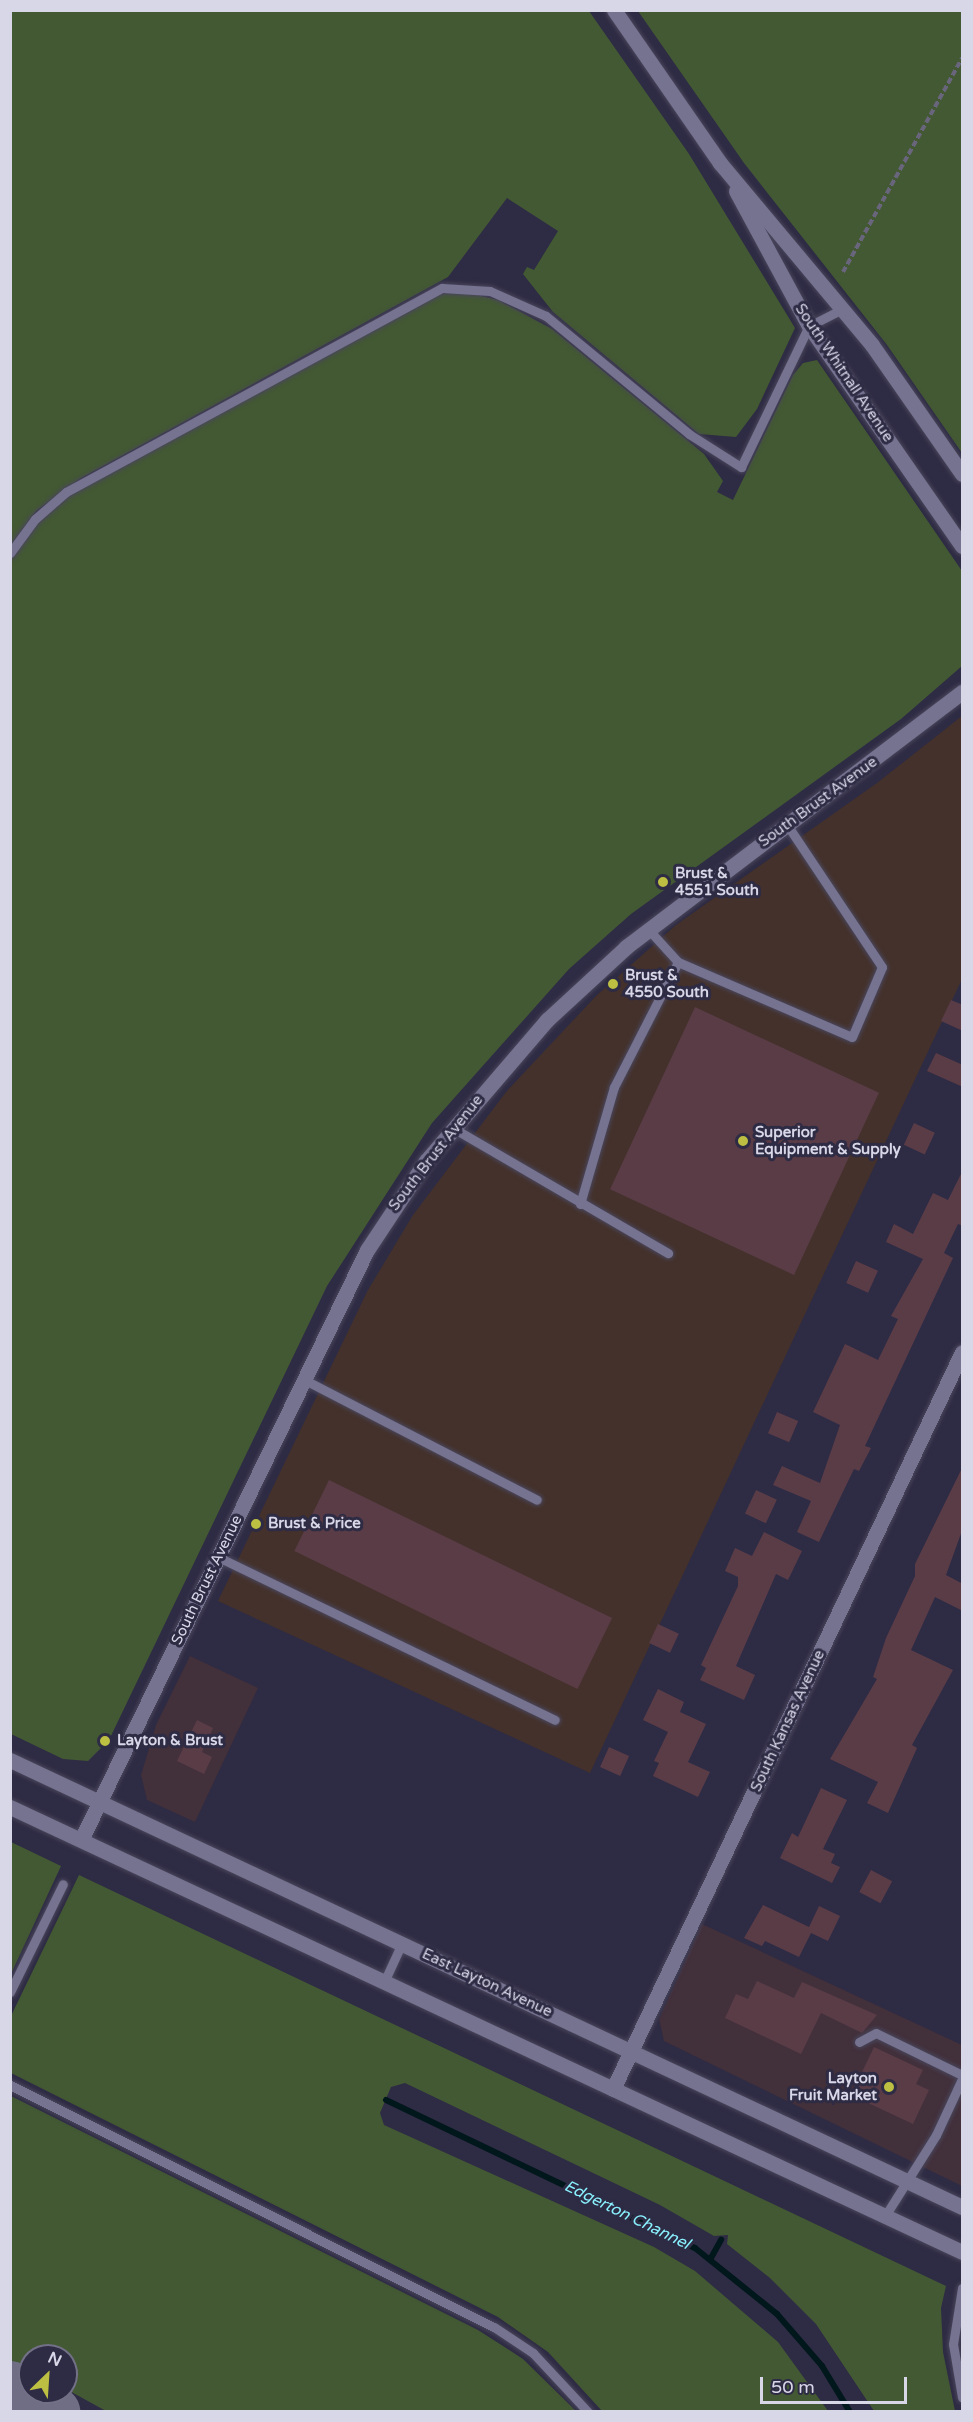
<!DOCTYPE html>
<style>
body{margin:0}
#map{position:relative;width:973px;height:2422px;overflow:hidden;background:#2e2b44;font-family:"Varela Round",sans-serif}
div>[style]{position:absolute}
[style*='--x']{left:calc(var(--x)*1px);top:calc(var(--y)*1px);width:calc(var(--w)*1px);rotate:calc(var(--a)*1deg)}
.commercial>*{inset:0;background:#42303b}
.industrial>*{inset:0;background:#44312b}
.green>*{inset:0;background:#435933}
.stream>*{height:6px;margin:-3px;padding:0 3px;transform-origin:3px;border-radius:3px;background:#00171b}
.taxiway>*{height:52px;margin:-26px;padding:0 26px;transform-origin:26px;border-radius:26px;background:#706e84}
.building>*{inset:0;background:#5a3c47;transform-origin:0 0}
.path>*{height:4px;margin-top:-2px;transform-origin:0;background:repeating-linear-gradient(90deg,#68657c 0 6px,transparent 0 9px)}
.roads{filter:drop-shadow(0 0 2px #49465b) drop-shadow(0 0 2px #49465b)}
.service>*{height:9px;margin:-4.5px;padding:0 4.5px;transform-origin:4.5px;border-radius:4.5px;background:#767391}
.minor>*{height:15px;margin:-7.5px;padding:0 7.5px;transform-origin:7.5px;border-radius:7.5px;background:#767391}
.tertiary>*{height:15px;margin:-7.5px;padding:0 7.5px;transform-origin:7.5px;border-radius:7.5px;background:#767391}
.secondary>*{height:15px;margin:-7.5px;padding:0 7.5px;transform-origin:7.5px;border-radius:7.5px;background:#767391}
.dots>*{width:16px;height:16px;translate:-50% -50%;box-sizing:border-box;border:3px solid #2e2b44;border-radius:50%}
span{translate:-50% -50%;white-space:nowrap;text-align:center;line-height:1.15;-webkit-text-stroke:6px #2e2b44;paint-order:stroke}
.street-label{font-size:15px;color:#d8d7e8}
.poi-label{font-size:15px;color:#d8d7e8;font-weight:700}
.left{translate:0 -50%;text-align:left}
.right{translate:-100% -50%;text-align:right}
.water-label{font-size:16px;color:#89f0fd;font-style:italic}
.frame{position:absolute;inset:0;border:12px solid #d8d7e8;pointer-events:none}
.north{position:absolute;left:18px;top:2344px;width:60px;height:60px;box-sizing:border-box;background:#2e2b44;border:2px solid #727086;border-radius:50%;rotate:25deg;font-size:16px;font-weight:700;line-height:24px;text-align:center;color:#d8d7e8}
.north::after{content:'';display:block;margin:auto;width:21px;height:27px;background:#bdbf43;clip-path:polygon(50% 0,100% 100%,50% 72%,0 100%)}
.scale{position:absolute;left:760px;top:2377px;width:147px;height:27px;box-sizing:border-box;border:3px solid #d8d7e8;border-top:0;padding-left:8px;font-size:18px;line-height:21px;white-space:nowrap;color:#d8d7e8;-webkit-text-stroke:4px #2e2b44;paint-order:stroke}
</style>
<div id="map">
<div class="commercial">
<i style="clip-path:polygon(190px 1656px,258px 1688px,195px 1822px,147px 1800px,141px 1775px,156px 1725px)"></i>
<i style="clip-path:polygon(702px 1924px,962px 2045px,962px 2186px,664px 2041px,659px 2019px)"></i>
</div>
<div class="industrial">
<i style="clip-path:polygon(962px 716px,962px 979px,590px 1773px,218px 1601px,368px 1290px,413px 1215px,506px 1092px,596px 996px,676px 925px,877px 783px)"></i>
</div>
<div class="green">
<i style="clip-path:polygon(11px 11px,589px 11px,689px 154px,795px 328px,757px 409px,736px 437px,699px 434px,553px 312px,523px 274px,527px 267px,534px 270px,558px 231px,507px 198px,448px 277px,81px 478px,36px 511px,11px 545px)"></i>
<i style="clip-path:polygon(638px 11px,962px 11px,962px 453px,887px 345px,744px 163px)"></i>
<i style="clip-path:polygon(464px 292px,498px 300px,552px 329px,704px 454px,723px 481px,717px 492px,733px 500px,793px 375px,803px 363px,817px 360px,962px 571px,962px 666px,901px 719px,631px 914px,569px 969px,432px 1123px,327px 1286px,109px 1740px,88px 1761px,63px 1759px,11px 1734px,11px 560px,36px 524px,70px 494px,440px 294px)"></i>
<i style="clip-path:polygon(11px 1842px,61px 1866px,11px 1974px)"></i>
<i style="clip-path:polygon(79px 1875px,946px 2286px,941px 2308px,943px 2352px,955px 2411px,874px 2411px,816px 2324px,770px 2278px,727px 2244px,728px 2235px,714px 2236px,660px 2205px,405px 2083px,391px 2087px,380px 2113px,384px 2125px,654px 2247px,695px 2271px,778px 2342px,828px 2411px,602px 2411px,548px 2352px,498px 2317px,11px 2073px,11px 2016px)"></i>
<i style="clip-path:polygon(11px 2096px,478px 2330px,523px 2359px,576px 2411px,106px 2411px,66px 2389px,66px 2356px,30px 2356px,30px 2373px,11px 2363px)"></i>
</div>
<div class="stream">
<i style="--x:386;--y:2100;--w:343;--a:25.6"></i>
<i style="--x:695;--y:2248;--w:105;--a:38.8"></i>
<i style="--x:777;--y:2314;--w:69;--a:49.1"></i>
<i style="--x:822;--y:2366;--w:54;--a:58.7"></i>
<i style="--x:711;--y:2258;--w:21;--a:-61"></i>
</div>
<div class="taxiway">
<i style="--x:10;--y:2387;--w:51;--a:29.6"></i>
</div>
<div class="building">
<i style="clip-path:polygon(951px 1000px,963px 1005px,963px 1031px,941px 1021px)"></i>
<i style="left:695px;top:1007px;width:203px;height:201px;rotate:25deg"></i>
<i style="clip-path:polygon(936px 1053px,963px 1065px,963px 1087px,927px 1071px)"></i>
<i style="left:914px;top:1123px;width:23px;height:24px;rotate:25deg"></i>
<i style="clip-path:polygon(963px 1170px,963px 1226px,958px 1224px,944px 1253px,953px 1258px,865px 1446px,871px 1448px,859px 1471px,854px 1469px,819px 1542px,797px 1532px,811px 1501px,773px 1485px,782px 1466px,820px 1483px,840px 1425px,813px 1412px,845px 1344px,878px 1360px,898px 1319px,891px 1316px,923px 1259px,886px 1242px,894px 1224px,913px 1234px,933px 1193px,948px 1200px)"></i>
<i style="left:856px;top:1261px;width:24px;height:24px;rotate:24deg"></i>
<i style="left:777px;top:1412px;width:23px;height:23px;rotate:23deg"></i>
<i style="clip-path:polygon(963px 1466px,963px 1528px,946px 1575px,963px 1584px,963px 1611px,935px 1597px,911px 1650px,953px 1670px,912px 1745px,917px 1748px,888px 1813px,867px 1803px,878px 1782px,830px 1759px,877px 1679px,873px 1677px,886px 1638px,915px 1576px,915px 1564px)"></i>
<i style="left:329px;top:1480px;width:315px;height:79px;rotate:26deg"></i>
<i style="left:756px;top:1490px;width:23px;height:26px;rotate:25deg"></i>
<i style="clip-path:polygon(764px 1532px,802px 1551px,788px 1580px,776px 1574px,736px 1666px,755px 1675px,744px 1700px,700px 1680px,706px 1668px,701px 1665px,738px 1586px,738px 1577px,725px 1571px,735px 1548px,752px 1556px)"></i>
<i style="left:658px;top:1624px;width:23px;height:21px;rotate:25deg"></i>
<i style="clip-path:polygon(658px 1689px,684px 1702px,680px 1712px,706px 1724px,688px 1762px,710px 1772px,698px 1797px,653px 1776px,659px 1763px,654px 1761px,668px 1732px,643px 1720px)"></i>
<i style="clip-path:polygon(197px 1720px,213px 1728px,202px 1752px,212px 1757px,204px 1774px,177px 1761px)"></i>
<i style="left:609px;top:1747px;width:22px;height:22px;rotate:24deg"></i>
<i style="clip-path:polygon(821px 1788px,847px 1800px,823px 1849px,835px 1854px,831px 1863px,840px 1867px,832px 1883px,780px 1858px,792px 1833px,798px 1837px)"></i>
<i style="left:871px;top:1870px;width:24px;height:25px;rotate:28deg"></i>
<i style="clip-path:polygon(763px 1905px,809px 1927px,819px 1906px,840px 1916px,828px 1941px,811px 1933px,799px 1957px,765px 1941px,762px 1946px,744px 1938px)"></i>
<i style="clip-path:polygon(757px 1981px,794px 1998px,802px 1982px,877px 2015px,862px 2033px,821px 2013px,801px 2054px,725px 2018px,736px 1994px,748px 1999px)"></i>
<i style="clip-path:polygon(874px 2047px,923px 2070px,916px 2084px,929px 2090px,913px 2124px,851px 2095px)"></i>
</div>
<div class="path">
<i style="--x:843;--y:272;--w:245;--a:-60.9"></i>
</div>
<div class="roads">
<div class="service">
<i style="--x:10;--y:553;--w:42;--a:-53.7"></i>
<i style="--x:35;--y:519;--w:41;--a:-41.1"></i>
<i style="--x:66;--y:492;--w:428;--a:-28.5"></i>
<i style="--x:442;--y:288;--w:48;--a:3.6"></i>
<i style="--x:490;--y:291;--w:61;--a:24.1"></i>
<i style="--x:546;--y:316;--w:185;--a:39.5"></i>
<i style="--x:689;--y:434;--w:62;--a:32.4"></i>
<i style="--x:741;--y:467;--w:157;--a:-64.3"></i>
<i style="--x:809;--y:326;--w:38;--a:-27"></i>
<i style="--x:648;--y:929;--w:45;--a:47.7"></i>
<i style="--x:678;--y:962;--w:189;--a:23.3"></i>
<i style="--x:852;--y:1037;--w:76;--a:-66.8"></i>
<i style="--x:882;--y:967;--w:169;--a:-123.7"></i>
<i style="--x:453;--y:1128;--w:249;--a:30.2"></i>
<i style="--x:580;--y:1204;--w:122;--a:-73.8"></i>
<i style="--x:614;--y:1087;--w:140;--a:-62.9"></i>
<i style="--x:303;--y:1379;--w:263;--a:27.3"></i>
<i style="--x:218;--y:1557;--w:374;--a:25.8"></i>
<i style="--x:384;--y:1982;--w:43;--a:-65.2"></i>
<i style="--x:10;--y:1992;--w:120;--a:-63.9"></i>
<i style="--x:859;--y:2042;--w:19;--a:-28"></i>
<i style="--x:876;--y:2033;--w:96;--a:26"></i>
<i style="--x:10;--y:2085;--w:541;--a:26.57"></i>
<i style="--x:494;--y:2327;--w:47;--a:33.7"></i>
<i style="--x:533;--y:2353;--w:81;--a:47"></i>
<i style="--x:885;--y:2216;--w:96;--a:-57.8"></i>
<i style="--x:936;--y:2135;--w:62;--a:-65.1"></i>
<i style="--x:962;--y:2288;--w:57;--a:99.1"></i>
<i style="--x:953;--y:2344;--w:54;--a:80.4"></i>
</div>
<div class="minor">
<i style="--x:613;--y:2089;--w:815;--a:-64.66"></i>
</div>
<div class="tertiary">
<i style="--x:614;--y:10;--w:186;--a:55.3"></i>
<i style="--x:720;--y:163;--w:237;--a:50.1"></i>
<i style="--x:872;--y:345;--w:157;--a:55.1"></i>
<i style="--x:736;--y:191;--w:153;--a:61.6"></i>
<i style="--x:809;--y:326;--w:268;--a:55.2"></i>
<i style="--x:81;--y:1840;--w:656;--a:-64.14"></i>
<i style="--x:367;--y:1250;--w:107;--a:-56.5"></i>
<i style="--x:426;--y:1161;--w:186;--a:-49.4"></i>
<i style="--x:547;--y:1020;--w:108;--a:-42.7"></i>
<i style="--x:626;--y:947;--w:422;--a:-37.2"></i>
</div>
<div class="secondary">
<i style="--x:10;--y:1760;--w:1052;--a:25.15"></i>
<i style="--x:10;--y:1807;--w:1051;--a:25.05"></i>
</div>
</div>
<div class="dots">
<i style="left:663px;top:882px;background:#bdbf43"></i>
<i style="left:613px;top:984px;background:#bdbf43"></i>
<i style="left:743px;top:1141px;background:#bdbf43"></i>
<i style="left:256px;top:1524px;background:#bdbf43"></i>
<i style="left:105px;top:1741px;background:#bdbf43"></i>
<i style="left:889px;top:2087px;background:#bdbf43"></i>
</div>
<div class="street-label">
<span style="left:844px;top:373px;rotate:56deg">South Whitnall Avenue</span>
<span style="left:818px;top:802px;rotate:-36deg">South Brust Avenue</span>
<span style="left:436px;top:1153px;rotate:-52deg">South Brust Avenue</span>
<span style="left:207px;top:1580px;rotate:-64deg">South Brust Avenue</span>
<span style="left:788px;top:1721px;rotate:-65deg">South Kansas Avenue</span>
<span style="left:487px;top:1983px;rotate:25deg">East Layton Avenue</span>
</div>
<div class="poi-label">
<span class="left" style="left:675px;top:882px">Brust &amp;<br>4551 South</span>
<span class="left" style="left:625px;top:984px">Brust &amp;<br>4550 South</span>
<span class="left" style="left:755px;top:1141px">Superior<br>Equipment &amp; Supply</span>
<span class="left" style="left:268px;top:1524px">Brust &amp; Price</span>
<span class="left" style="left:117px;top:1741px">Layton &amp; Brust</span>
<span class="right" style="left:877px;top:2087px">Layton<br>Fruit Market</span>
</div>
<div class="water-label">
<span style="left:627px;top:2215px;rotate:26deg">Edgerton Channel</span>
</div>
<div class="frame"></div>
<div class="north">N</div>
<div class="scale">50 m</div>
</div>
